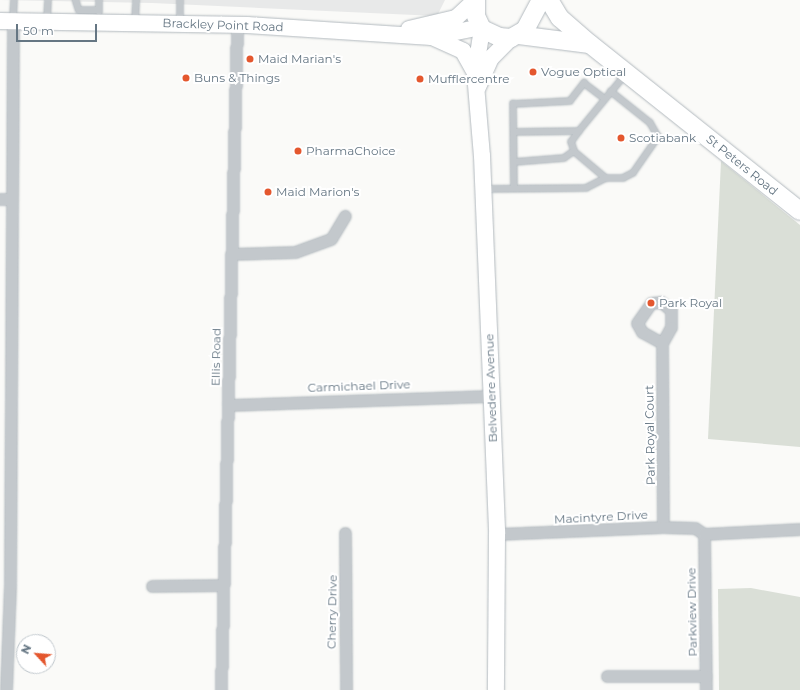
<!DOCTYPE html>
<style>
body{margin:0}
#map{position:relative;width:800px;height:690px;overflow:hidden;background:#fafaf8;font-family:Montserrat,sans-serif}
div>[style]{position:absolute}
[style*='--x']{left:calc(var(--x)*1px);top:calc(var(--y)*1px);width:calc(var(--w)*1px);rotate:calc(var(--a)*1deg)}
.built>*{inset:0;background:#e8e9e9}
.green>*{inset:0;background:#dadfd7}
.roads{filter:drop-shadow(0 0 1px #b3babf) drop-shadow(0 0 1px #b3babf)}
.lane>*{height:5.5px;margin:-2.75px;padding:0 2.75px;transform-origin:2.75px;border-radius:2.75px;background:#c3c8cc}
.street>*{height:11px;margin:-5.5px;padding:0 5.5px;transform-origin:5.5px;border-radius:5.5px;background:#c3c8cc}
.secondary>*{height:16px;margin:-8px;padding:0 8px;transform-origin:8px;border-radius:8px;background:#fff}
.primary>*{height:18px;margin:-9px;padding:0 9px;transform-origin:9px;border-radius:9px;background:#fff}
.dots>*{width:11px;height:11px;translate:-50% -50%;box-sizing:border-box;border:2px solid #fff;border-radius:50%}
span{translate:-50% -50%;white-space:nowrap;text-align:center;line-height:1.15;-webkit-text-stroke:4px #fff;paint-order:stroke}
.street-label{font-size:12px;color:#657683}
.poi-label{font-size:12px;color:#657683}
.left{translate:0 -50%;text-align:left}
.north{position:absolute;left:16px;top:634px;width:40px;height:40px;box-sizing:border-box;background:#fff;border:1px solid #c1c8cd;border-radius:50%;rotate:296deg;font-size:11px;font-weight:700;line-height:16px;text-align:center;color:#657683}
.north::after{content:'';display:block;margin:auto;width:14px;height:18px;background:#e4572e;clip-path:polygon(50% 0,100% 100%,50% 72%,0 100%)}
.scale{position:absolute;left:16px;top:24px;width:81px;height:18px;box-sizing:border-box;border:2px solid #657683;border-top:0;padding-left:5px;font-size:12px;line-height:14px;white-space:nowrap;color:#657683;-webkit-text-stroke:3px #fff;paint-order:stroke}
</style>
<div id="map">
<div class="built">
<i style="clip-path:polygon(0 0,445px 0,437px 16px,152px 3px)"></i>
</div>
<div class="green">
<i style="clip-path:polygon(721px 161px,800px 225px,800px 447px,708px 439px)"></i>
<i style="clip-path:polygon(751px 588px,800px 597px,800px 690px,719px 690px,718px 589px)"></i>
</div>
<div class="roads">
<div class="lane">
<i style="--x:76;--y:0;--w:10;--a:73"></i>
<i style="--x:79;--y:10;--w:20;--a:0"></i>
<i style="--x:99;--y:12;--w:12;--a:-90"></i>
<i style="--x:13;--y:19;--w:19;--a:-87"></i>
<i style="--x:47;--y:20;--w:20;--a:-87"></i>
<i style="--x:135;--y:22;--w:22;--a:-87"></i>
<i style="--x:180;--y:23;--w:23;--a:-90"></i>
<i style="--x:514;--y:132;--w:65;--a:-0.9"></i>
<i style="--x:579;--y:131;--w:72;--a:-50.6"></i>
<i style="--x:574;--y:151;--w:9;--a:-108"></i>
<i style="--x:571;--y:142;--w:14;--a:-54"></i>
<i style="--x:514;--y:162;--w:50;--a:-4.6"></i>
<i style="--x:564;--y:158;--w:12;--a:-35"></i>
<i style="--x:574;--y:151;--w:42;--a:40.2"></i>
<i style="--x:514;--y:188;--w:84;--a:-90.7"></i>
<i style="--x:513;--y:104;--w:57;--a:-3"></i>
<i style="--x:570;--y:101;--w:23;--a:-52"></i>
<i style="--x:584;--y:83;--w:26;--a:37"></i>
<i style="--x:484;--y:189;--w:102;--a:-0.6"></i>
<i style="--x:586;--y:188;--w:22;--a:-27"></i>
<i style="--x:606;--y:178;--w:17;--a:0"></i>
<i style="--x:623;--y:178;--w:11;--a:-27"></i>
<i style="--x:633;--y:173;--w:44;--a:-55.2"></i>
<i style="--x:658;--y:137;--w:16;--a:-120"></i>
<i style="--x:650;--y:123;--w:50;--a:-141.5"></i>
</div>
<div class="street">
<i style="--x:0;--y:199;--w:12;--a:0"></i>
<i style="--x:231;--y:254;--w:64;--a:-1.8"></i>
<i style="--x:295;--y:252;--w:38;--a:-20"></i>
<i style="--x:331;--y:239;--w:27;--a:-59"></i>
<i style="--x:662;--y:343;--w:23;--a:-151"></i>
<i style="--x:642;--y:332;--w:10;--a:-119"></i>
<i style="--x:637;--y:323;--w:24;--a:-55"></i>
<i style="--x:651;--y:303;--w:10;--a:-6"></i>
<i style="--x:661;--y:302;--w:13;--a:39"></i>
<i style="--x:671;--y:310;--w:17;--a:90"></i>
<i style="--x:671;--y:327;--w:18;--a:119"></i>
<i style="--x:662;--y:343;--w:184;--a:89.7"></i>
<i style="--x:228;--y:405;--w:263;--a:-2"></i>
<i style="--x:345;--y:533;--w:157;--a:89.6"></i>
<i style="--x:497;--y:534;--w:166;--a:-2.4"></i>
<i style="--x:663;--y:527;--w:32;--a:2"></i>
<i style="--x:695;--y:528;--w:11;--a:34"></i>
<i style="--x:704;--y:534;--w:156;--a:89.3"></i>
<i style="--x:704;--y:534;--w:96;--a:-3"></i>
<i style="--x:152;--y:586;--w:70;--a:-0.8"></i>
<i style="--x:607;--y:676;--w:99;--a:0"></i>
<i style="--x:6;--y:690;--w:106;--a:-87.8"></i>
<i style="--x:10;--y:584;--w:563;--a:-89.69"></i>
<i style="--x:221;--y:690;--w:665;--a:-88.62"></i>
</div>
<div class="secondary">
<i style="--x:0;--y:21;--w:247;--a:0.9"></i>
<i style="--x:247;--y:25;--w:185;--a:3.7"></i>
<i style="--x:432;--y:37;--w:50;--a:-11.5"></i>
<i style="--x:409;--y:29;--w:48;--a:-13.2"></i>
<i style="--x:456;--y:18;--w:26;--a:-43"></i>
<i style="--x:482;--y:29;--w:45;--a:99"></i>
<i style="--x:475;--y:73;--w:83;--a:85.2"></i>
<i style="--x:482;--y:156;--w:378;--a:87.7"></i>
<i style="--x:497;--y:534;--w:156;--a:90.4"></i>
<i style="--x:432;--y:37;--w:34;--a:24"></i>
<i style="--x:463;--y:51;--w:25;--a:61"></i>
<i style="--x:478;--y:87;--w:32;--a:-66"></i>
<i style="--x:491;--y:58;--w:28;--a:-45"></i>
</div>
<div class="primary">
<i style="--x:476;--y:0;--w:16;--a:90"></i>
<i style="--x:476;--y:16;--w:14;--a:65"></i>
<i style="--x:482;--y:29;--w:19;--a:25"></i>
<i style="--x:499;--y:37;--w:12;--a:5"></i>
<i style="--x:511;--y:38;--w:16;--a:-30"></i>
<i style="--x:525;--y:30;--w:34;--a:-62"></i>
<i style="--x:549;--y:0;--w:21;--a:59"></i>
<i style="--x:560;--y:18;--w:40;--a:41"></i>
<i style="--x:590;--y:44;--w:268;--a:38.5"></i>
<i style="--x:518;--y:35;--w:71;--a:7.3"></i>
</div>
</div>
<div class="dots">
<i style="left:250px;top:59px;background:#e4572e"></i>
<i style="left:533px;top:72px;background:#e4572e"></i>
<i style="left:186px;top:78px;background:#e4572e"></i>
<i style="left:420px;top:79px;background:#e4572e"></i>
<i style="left:621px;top:138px;background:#e4572e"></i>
<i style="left:298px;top:151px;background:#e4572e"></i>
<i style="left:268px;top:192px;background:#e4572e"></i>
<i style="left:651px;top:303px;background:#e4572e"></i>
</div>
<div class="street-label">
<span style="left:223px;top:25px;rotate:2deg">Brackley Point Road</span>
<span style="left:742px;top:165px;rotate:39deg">St Peters Road</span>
<span style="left:216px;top:357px;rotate:-89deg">Ellis Road</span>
<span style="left:359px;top:386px;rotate:-2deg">Carmichael Drive</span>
<span style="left:491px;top:388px;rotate:-92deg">Belvedere Avenue</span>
<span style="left:650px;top:435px;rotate:-91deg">Park Royal Court</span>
<span style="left:601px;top:517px;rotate:-3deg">Macintyre Drive</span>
<span style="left:332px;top:612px;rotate:-89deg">Cherry Drive</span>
<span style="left:692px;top:612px;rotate:-91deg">Parkview Drive</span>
</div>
<div class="poi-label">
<span class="left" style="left:258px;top:59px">Maid Marian's</span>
<span class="left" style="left:541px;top:72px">Vogue Optical</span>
<span class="left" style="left:194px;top:78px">Buns &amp; Things</span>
<span class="left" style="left:428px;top:79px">Mufflercentre</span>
<span class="left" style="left:629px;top:138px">Scotiabank</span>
<span class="left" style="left:306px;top:151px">PharmaChoice</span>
<span class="left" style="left:276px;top:192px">Maid Marion's</span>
<span class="left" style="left:659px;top:303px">Park Royal</span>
</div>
<div class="north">N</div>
<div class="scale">50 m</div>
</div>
